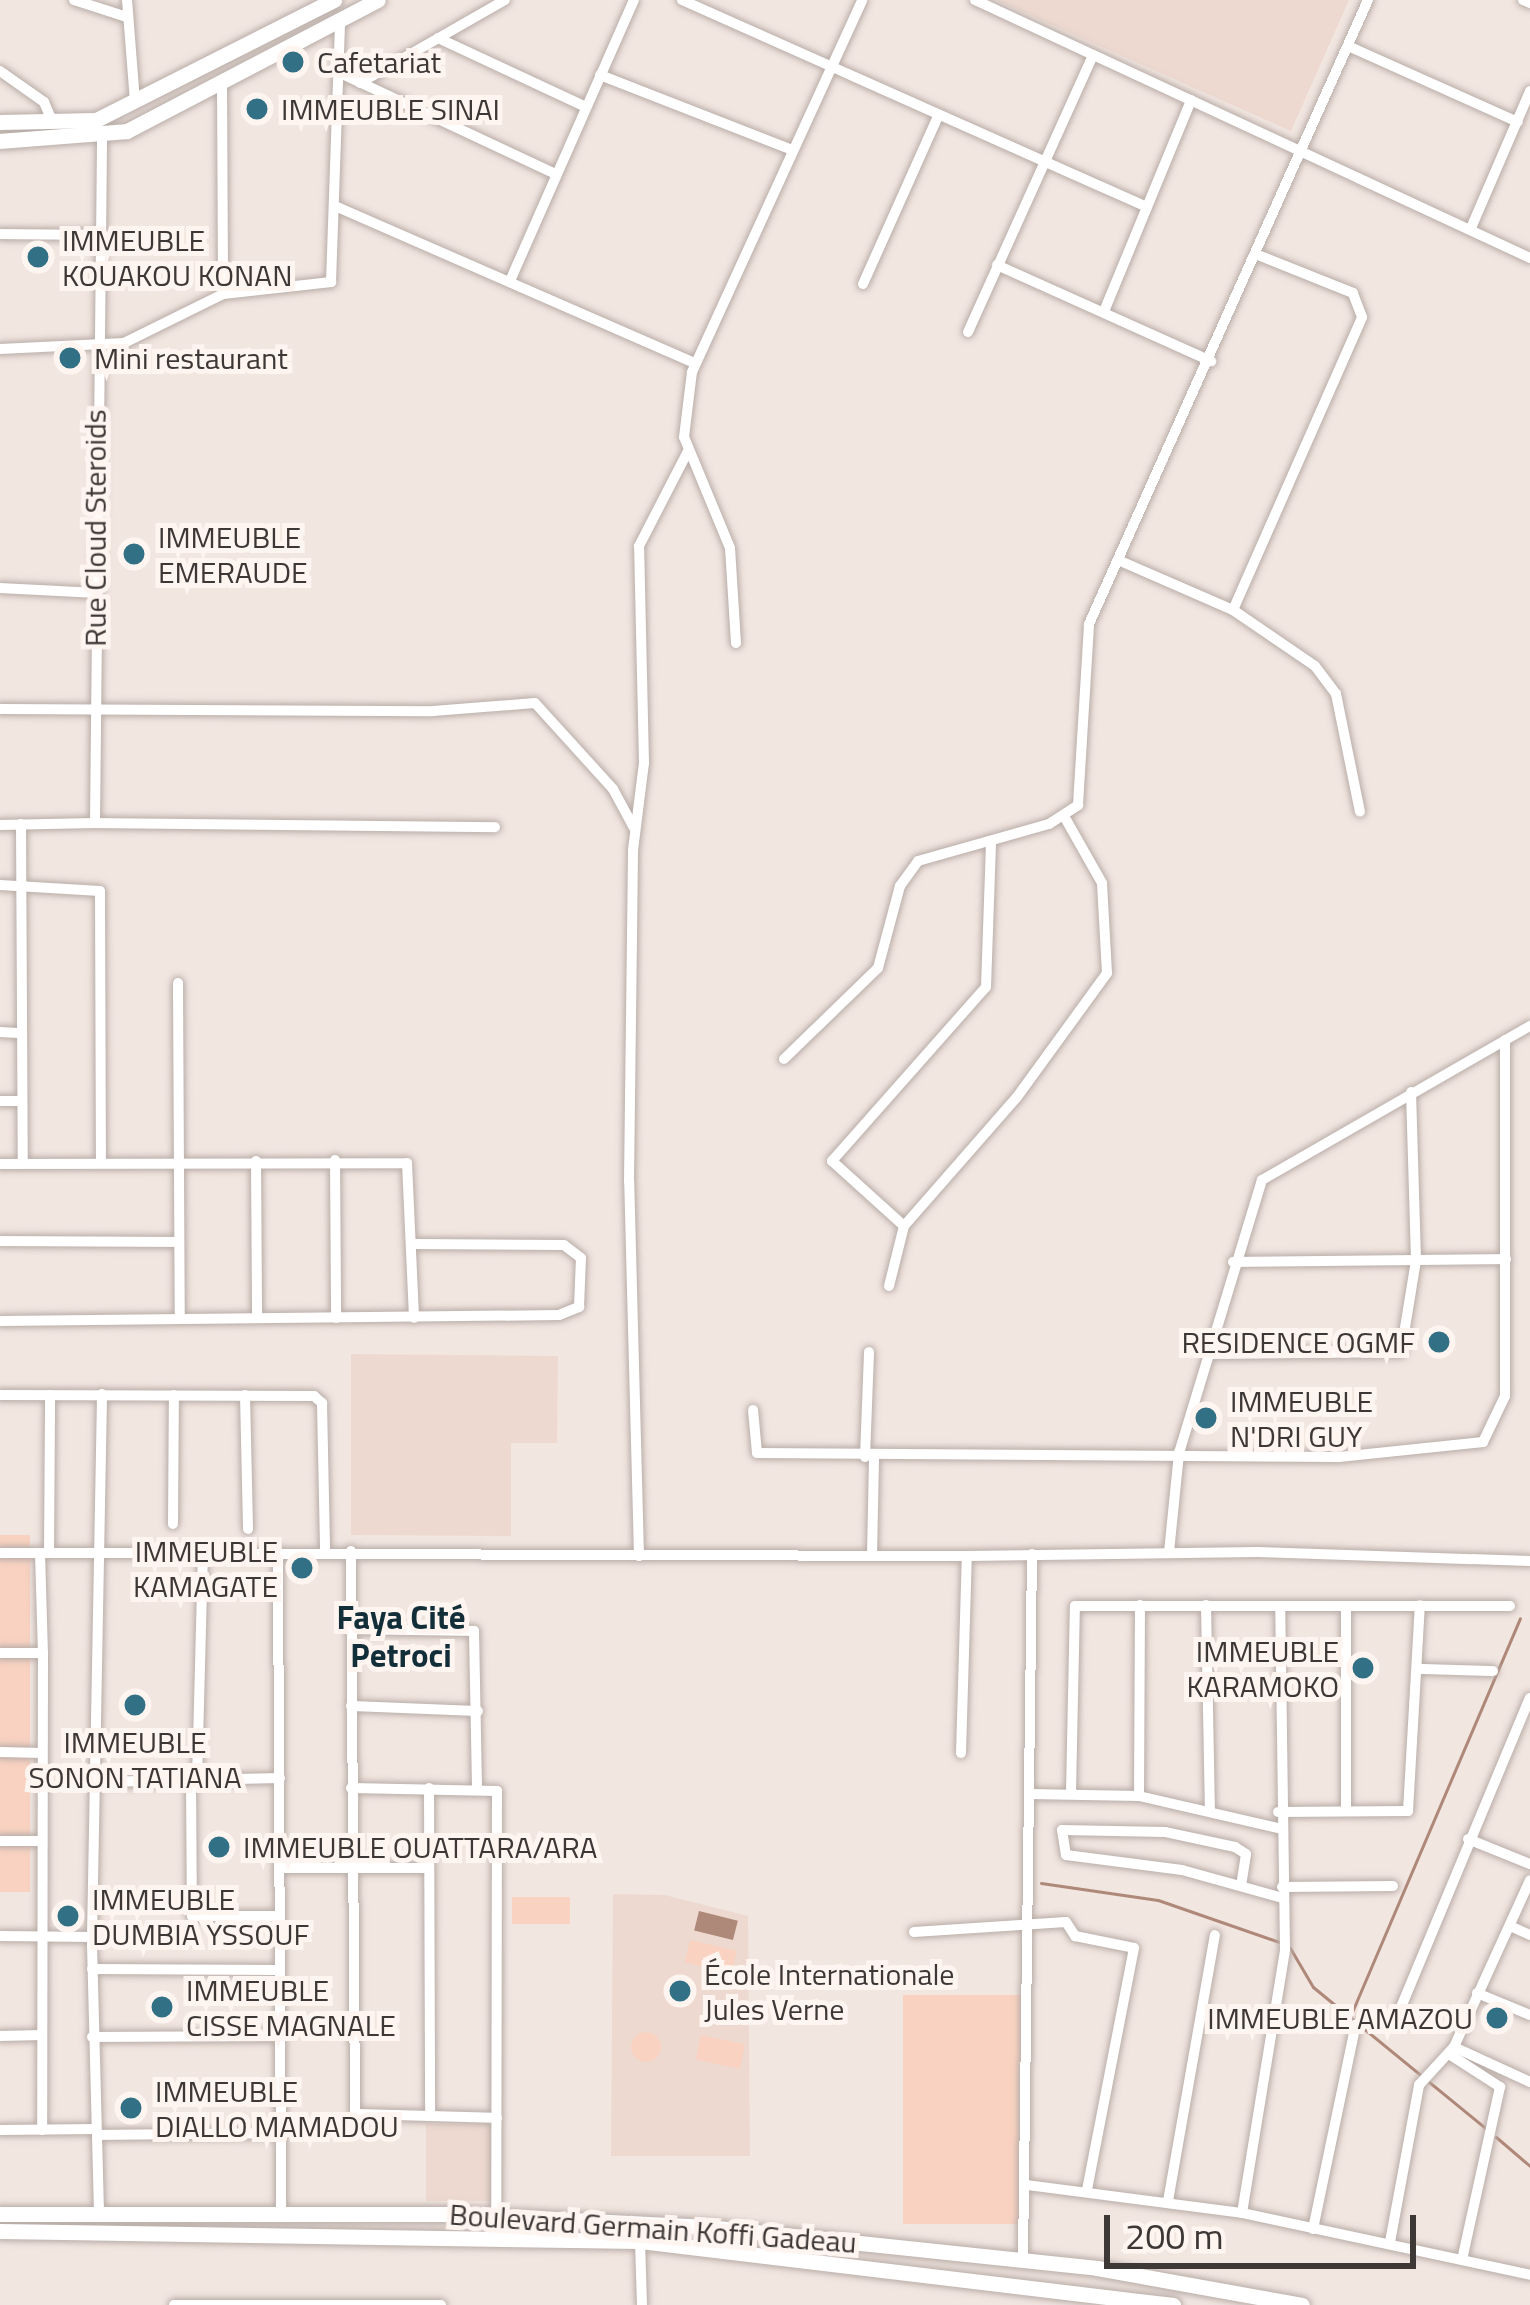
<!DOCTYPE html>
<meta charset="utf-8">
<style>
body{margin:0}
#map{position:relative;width:1530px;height:2305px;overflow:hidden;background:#f2e6e1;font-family:"Titillium Web",sans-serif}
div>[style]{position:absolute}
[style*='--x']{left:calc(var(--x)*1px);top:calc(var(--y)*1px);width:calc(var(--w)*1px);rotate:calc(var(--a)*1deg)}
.built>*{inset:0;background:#edd9d0;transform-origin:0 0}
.green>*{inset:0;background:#f9d2c1;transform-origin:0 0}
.round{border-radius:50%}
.water>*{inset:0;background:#ae8878;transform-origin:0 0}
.stream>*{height:3px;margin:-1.5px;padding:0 1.5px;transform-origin:1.5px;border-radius:1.5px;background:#ae8878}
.roads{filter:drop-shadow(0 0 3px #b9ada8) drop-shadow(0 0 3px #b9ada8)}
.minor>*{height:10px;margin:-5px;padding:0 5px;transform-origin:5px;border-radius:5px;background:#fff}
.secondary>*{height:15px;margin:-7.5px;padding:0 7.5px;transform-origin:7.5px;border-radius:7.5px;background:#fff}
.dots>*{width:33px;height:33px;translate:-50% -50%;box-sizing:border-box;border:6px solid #fef4f0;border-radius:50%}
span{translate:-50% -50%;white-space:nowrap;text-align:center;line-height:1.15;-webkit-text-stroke:10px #fef4f0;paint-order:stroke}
.poi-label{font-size:30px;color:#3d3836}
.left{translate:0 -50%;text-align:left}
.right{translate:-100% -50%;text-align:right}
.street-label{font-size:30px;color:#3d3836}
.neighbourhood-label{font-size:33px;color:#112e39;font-weight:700}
.scale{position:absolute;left:1104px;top:2215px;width:312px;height:54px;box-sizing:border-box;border:6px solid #3d3836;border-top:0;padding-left:15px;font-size:36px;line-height:42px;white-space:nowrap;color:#3d3836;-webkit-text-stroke:9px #fef4f0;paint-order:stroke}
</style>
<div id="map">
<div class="built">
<i style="clip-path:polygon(996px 0,1349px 0,1291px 131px)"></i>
<i style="clip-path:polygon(351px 1354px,558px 1356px,557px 1443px,511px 1443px,511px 1536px,351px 1535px)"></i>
<i style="clip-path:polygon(613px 1894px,665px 1895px,748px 1916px,750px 2156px,611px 2156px)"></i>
<i style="left:426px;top:2124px;width:65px;height:77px"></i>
</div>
<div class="green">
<i style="left:0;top:1535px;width:30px;height:357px"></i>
<i style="left:512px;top:1897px;width:58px;height:27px"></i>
<i style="left:690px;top:1940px;width:48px;height:23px;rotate:13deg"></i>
<i style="left:903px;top:1995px;width:120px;height:229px"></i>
<i class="round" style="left:631px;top:2032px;width:30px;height:30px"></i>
<i style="left:701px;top:2035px;width:45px;height:25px;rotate:12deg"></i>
</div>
<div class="water">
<i style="left:699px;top:1911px;width:40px;height:20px;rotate:14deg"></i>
</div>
<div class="stream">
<i style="--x:1041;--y:1883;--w:118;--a:8.3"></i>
<i style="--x:1158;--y:1900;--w:131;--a:19.1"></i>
<i style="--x:1290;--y:1948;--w:45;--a:59.5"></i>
<i style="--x:1313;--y:1987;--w:226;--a:39.3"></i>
<i style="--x:1352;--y:2012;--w:428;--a:-66.9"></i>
<i style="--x:1496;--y:2137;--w:45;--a:40.5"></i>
</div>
<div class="roads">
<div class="minor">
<i style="--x:74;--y:0;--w:56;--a:17.8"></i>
<i style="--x:127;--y:0;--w:102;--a:85.5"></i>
<i style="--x:682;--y:0;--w:509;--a:24"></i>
<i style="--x:975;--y:0;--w:612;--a:24.93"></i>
<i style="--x:1523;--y:0;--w:8;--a:23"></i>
<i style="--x:438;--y:38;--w:163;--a:25"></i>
<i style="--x:1348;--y:46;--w:186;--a:24.1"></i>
<i style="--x:0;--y:71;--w:54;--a:35.2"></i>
<i style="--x:44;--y:102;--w:23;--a:67"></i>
<i style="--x:340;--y:73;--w:238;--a:25.1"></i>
<i style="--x:600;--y:75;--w:204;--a:21.3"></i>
<i style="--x:360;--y:83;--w:167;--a:-29.8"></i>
<i style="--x:222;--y:84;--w:210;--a:89.7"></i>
<i style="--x:335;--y:206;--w:392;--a:23.6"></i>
<i style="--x:1471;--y:228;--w:149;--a:-66.7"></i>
<i style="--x:0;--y:234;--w:98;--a:0.6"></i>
<i style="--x:997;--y:265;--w:235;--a:24.2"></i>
<i style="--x:510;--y:281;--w:307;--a:-66.2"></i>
<i style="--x:863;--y:284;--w:184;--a:-65.9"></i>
<i style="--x:1105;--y:309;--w:226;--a:-67.6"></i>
<i style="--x:968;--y:332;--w:304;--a:-65.7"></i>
<i style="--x:0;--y:349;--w:124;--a:-2.8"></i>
<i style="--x:124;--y:343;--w:110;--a:-26.3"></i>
<i style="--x:223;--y:294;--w:109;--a:-6.3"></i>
<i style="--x:331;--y:282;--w:262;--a:-88"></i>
<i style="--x:1118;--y:560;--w:125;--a:23.5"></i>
<i style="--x:1233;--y:610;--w:99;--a:34.3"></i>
<i style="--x:1315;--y:666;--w:35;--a:53"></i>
<i style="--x:1336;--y:694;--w:120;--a:78.5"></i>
<i style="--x:0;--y:588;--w:97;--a:3"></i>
<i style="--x:1233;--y:610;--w:320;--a:-66.2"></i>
<i style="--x:1362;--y:317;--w:26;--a:-111"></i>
<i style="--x:1353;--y:293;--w:102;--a:-158.2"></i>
<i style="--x:736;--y:643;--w:95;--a:-93.6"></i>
<i style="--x:730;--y:548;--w:120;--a:-112.5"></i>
<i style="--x:684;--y:437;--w:65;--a:-83"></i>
<i style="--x:692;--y:372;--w:409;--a:-65.4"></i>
<i style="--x:0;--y:709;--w:433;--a:0.3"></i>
<i style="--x:433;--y:711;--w:102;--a:-4.5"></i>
<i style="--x:535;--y:703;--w:116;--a:47.8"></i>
<i style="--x:613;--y:789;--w:44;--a:61.7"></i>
<i style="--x:95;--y:823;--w:400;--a:0.6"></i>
<i style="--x:21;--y:824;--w:340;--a:89.7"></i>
<i style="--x:0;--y:825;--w:95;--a:-1.2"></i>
<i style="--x:95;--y:823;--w:684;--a:-89.41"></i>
<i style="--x:0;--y:885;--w:100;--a:3.4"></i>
<i style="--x:100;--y:891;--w:271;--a:89.8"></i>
<i style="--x:178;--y:983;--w:334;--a:89.7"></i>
<i style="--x:0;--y:1032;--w:22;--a:3"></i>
<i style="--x:784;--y:1059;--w:131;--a:-44.1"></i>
<i style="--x:878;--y:968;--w:85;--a:-75"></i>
<i style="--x:900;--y:886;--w:31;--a:-54"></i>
<i style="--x:918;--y:861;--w:136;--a:-15.8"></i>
<i style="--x:1049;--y:824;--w:35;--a:-33"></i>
<i style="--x:1078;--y:805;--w:181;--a:-86.5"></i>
<i style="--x:1089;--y:624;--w:684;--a:-65.91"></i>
<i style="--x:0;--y:1101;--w:22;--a:0"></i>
<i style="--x:335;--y:1160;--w:158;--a:89.6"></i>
<i style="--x:256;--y:1161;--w:156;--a:89.6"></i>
<i style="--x:0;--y:1164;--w:407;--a:-0.1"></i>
<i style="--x:407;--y:1163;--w:155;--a:87.4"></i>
<i style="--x:904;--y:1226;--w:97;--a:-137.9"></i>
<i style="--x:832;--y:1161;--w:232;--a:-48.5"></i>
<i style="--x:986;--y:987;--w:146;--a:-88"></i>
<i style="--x:0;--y:1241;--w:178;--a:0.3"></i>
<i style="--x:1233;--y:1262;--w:273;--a:-0.6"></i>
<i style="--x:889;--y:1286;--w:62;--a:-76"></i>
<i style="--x:904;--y:1226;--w:171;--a:-48.8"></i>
<i style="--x:1017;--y:1097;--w:153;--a:-54"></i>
<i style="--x:1107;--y:973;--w:90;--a:-93.2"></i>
<i style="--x:1102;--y:883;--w:75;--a:-119.6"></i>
<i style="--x:0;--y:1321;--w:559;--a:-0.61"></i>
<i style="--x:559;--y:1315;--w:22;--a:-22"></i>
<i style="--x:579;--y:1307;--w:49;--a:-87.7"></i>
<i style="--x:581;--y:1258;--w:21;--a:-143"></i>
<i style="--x:564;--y:1245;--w:151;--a:-179.6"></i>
<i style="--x:1207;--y:1354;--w:194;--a:-0.6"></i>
<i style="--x:1401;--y:1352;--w:93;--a:-80.7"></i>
<i style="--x:1416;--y:1260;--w:168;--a:-91.7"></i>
<i style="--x:0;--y:1395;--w:314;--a:0.2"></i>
<i style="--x:314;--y:1396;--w:11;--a:41"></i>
<i style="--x:322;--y:1403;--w:148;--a:88.8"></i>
<i style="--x:245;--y:1395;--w:134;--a:88.7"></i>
<i style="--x:753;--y:1410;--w:43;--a:84.7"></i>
<i style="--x:757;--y:1453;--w:582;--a:0.39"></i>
<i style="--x:1339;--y:1457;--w:145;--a:-5.9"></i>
<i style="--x:1483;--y:1442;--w:51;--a:-64.4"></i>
<i style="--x:1505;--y:1396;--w:356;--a:-90"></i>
<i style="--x:865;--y:1457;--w:105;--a:-87.8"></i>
<i style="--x:173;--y:1524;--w:129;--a:-89.6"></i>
<i style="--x:351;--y:1551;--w:563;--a:89.59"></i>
<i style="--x:355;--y:2114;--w:142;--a:1.6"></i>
<i style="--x:278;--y:1552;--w:660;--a:89.74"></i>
<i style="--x:1169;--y:1552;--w:100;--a:-84.2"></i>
<i style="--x:1179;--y:1453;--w:285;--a:-73.1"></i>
<i style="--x:1262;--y:1180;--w:309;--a:-29.9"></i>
<i style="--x:0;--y:1553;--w:967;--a:0.18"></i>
<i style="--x:40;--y:1553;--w:100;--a:88.3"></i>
<i style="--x:49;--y:1553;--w:158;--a:-89.6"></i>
<i style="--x:872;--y:1555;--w:98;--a:-88.8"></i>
<i style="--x:639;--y:1556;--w:375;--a:-91.5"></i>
<i style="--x:629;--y:1181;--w:331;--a:-89.3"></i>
<i style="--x:633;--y:850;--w:88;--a:-82.8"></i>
<i style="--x:644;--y:763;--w:217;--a:-91.3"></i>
<i style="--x:639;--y:546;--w:105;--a:-62.7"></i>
<i style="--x:1206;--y:1605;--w:206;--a:88.9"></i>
<i style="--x:1346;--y:1607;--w:204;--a:90"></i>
<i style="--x:351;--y:1629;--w:123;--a:0.9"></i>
<i style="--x:474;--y:1631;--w:156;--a:88.9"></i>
<i style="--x:0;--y:1653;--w:43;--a:0"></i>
<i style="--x:43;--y:1653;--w:477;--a:90.1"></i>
<i style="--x:1420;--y:1669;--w:73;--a:1.6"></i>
<i style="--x:351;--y:1706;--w:127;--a:2.3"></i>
<i style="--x:0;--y:1752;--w:42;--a:1.4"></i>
<i style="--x:961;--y:1753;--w:197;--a:-88.3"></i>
<i style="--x:967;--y:1556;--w:291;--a:-0.8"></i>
<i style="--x:1258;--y:1552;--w:272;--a:1.9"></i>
<i style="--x:194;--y:1780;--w:86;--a:-1.3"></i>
<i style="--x:197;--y:1780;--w:225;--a:-88.5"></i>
<i style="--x:97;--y:1782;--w:94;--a:-1.2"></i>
<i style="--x:191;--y:1780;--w:136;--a:89.6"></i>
<i style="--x:192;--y:1916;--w:88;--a:0"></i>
<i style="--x:351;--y:1788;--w:146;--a:1.2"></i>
<i style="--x:497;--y:1791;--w:425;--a:90.1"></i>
<i style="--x:429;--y:1788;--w:328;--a:89.8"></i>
<i style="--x:1071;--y:1792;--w:186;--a:-88.8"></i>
<i style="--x:1075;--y:1606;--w:435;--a:0"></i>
<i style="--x:1029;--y:1794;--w:110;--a:1"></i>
<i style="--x:1139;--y:1796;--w:143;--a:13"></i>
<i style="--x:1139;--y:1796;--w:191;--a:-89.7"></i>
<i style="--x:1278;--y:1812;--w:130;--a:-0.4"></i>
<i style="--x:1408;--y:1811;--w:206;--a:-86.7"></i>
<i style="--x:1468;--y:1839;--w:67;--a:22"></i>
<i style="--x:0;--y:1841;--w:42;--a:0"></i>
<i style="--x:280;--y:1868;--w:149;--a:0"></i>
<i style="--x:1241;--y:1886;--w:32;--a:-81"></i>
<i style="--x:1246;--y:1854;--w:13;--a:-148"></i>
<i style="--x:1235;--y:1847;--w:72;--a:-167.9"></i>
<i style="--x:1165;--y:1832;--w:103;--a:-178.9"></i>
<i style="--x:1062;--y:1830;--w:25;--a:81"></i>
<i style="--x:1066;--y:1855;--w:117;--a:7.4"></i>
<i style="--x:1182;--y:1870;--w:105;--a:15.5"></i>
<i style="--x:1282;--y:1887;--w:111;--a:-0.5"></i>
<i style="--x:1510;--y:1926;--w:22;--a:24"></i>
<i style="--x:914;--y:1932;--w:152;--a:-3.8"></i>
<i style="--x:1066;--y:1922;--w:17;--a:57"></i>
<i style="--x:1075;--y:1936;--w:60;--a:11.5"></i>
<i style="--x:1134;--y:1948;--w:247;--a:101"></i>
<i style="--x:0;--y:1936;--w:92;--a:0.6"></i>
<i style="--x:92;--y:1969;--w:188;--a:0.3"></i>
<i style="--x:1477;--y:1993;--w:57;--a:22.5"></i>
<i style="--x:1399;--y:2012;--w:340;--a:-67.4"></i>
<i style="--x:0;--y:2036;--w:42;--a:-1.4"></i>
<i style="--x:92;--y:2037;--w:188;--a:-0.3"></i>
<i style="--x:1454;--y:2047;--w:84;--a:24.7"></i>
<i style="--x:1449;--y:2054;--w:61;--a:32.9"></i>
<i style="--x:1500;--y:2087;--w:177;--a:102.4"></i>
<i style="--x:0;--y:2130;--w:96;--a:-0.6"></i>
<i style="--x:97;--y:2135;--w:184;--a:-0.6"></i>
<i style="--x:1027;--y:2185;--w:217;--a:7.4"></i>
<i style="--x:1242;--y:2213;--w:295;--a:12.1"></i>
<i style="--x:1168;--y:2201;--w:270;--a:-80"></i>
<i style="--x:99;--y:2212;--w:275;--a:-91.5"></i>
<i style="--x:92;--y:1937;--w:543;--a:-88.94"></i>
<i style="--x:1242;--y:2213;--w:267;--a:-80.7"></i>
<i style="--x:1285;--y:1949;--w:342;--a:-90.8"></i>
<i style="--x:1313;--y:2229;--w:209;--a:-78.2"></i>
<i style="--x:640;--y:2241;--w:64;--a:88.2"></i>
<i style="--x:1390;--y:2242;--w:160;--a:-79.5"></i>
<i style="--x:1419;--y:2085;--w:52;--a:-47.4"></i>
<i style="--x:1454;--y:2047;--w:183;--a:-65.5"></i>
<i style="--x:1023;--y:2260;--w:706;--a:-89.27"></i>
<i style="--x:174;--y:2305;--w:267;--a:0"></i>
</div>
<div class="secondary">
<i style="--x:0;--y:122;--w:96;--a:-1.2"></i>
<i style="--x:96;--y:120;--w:267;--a:-26.8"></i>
<i style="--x:0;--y:141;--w:127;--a:-4.5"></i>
<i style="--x:127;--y:131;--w:283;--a:-27.6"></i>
<i style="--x:0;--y:2214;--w:453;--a:0"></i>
<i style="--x:453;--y:2214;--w:255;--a:2.9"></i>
<i style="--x:708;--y:2227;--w:391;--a:6"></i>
<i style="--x:1097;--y:2268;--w:208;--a:10.2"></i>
<i style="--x:0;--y:2231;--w:640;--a:0.9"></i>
<i style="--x:640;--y:2241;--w:537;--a:6.85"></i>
</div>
</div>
<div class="dots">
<i style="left:293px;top:62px;background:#327085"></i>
<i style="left:257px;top:109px;background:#327085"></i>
<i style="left:38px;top:257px;background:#327085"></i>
<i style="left:70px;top:358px;background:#327085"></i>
<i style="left:134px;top:554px;background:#327085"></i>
<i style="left:1439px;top:1342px;background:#327085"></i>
<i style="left:1206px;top:1418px;background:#327085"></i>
<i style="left:302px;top:1568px;background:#327085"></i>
<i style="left:1363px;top:1668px;background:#327085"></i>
<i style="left:135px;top:1705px;background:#327085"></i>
<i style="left:219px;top:1847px;background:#327085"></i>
<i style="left:68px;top:1916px;background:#327085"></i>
<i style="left:680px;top:1991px;background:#327085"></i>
<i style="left:162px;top:2007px;background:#327085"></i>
<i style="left:1497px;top:2018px;background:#327085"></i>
<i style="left:131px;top:2108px;background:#327085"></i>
</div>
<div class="poi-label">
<span class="left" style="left:317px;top:62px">Cafetariat</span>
<span class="left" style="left:281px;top:109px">IMMEUBLE SINAI</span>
<span class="left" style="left:62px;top:257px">IMMEUBLE<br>KOUAKOU KONAN</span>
<span class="left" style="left:94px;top:358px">Mini restaurant</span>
<span class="left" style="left:158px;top:554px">IMMEUBLE<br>EMERAUDE</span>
<span class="right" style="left:1415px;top:1342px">RESIDENCE OGMF</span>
<span class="left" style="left:1230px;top:1418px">IMMEUBLE<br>N'DRI GUY</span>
<span class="right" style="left:278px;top:1568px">IMMEUBLE<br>KAMAGATE</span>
<span class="right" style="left:1339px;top:1668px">IMMEUBLE<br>KARAMOKO</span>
<span style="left:135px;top:1759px">IMMEUBLE<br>SONON TATIANA</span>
<span class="left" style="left:243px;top:1847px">IMMEUBLE OUATTARA/ARA</span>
<span class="left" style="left:92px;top:1916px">IMMEUBLE<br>DUMBIA YSSOUF</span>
<span class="left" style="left:704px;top:1991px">École Internationale<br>Jules Verne</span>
<span class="left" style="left:186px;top:2007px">IMMEUBLE<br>CISSE MAGNALE</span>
<span class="right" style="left:1473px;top:2018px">IMMEUBLE AMAZOU</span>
<span class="left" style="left:155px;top:2108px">IMMEUBLE<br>DIALLO MAMADOU</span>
</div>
<div class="street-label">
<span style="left:95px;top:528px;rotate:-90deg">Rue Cloud Steroids</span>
<span style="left:653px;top:2228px;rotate:4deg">Boulevard Germain Koffi Gadeau</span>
</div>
<div class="neighbourhood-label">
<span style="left:401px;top:1637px">Faya Cité<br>Petroci</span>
</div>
<div class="scale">200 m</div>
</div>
